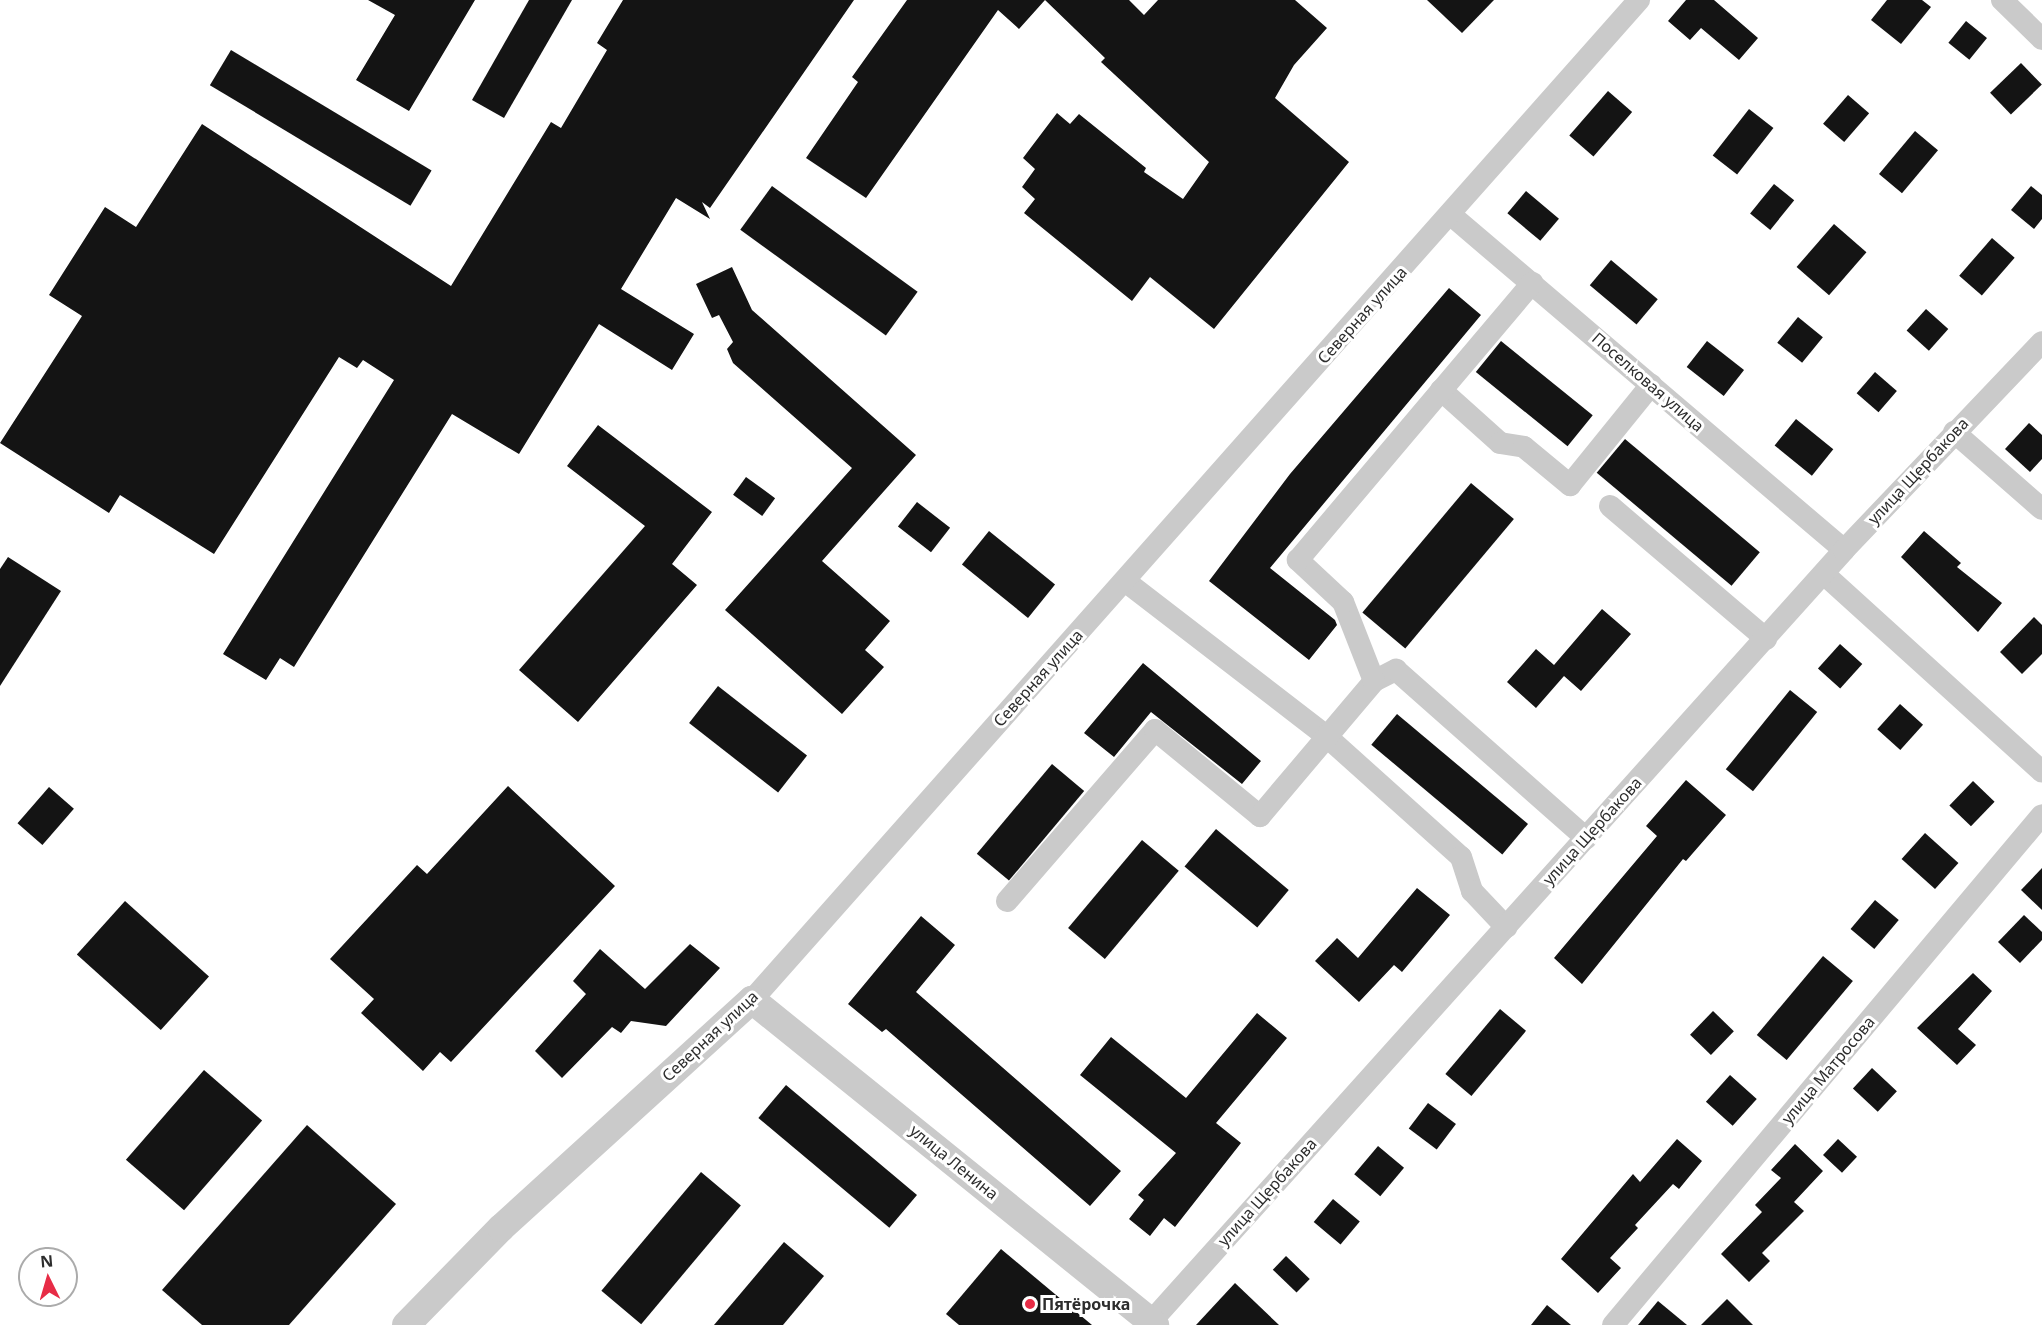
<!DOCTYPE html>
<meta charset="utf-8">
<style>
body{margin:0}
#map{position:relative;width:2042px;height:1325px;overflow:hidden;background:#fff;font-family:"Noto Sans",sans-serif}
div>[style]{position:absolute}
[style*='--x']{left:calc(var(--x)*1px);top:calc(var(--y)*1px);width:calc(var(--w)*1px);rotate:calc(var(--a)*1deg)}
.building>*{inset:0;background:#141414;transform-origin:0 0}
.minor>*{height:22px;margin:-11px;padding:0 11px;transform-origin:11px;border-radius:11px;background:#cacaca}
.tertiary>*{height:28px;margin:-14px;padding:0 14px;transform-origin:14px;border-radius:14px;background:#cacaca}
.dots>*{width:16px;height:16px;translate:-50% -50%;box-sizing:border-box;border:3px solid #fff;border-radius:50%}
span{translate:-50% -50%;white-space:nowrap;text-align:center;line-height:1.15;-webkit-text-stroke:6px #fff;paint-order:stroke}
.street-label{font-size:16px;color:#2d2d2d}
.poi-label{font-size:16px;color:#2d2d2d;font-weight:700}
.left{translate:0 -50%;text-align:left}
.north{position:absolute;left:18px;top:1247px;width:60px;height:60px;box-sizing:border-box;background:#fff;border:2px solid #ababab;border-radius:50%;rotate:355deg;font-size:16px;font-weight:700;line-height:24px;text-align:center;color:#2d2d2d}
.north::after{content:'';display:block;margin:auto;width:21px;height:27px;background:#e72c46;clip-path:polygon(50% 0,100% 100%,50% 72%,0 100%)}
</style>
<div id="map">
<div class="building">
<i style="clip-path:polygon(368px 0,475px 0,409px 111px,356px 80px,395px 15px)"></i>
<i style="clip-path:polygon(529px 0,572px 0,504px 118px,472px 100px)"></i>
<i style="clip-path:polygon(623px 0,854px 0,710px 208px,702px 202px,710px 219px,676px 198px,621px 289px,694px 334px,672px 370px,599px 324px,519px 454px,452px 414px,294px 667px,280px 658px,266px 680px,223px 654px,394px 380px,363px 360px,357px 368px,339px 357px,214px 554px,120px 495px,109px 513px,0 443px,82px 316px,49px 295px,105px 207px,136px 227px,202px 124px,451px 286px,551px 122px,561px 128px,607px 50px,597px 43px)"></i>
<i style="clip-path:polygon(907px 0,1129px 0,1144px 15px,1158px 0,1295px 0,1327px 28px,1294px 65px,1275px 98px,1349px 162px,1214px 329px,1150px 277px,1132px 301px,1024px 213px,1035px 199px,1022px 187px,1035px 169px,1023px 158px,1057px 113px,1070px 124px,1079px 114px,1146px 168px,1144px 172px,1183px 199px,1209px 162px,1101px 62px,1105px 58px,1045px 0,1019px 29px,998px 10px,866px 198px,806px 158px,858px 82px,852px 77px)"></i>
<i style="clip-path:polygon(1427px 0,1494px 0,1462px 33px)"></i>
<i style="clip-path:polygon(1686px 0,1714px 0,1758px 38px,1739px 60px,1701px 28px,1690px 40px,1668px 21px)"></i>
<i style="clip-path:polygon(1887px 0,1922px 0,1931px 7px,1901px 44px,1871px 20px)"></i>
<i style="left:1966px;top:21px;width:27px;height:28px;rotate:39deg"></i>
<i style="left:231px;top:50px;width:234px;height:41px;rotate:31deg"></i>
<i style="left:2021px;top:63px;width:30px;height:43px;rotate:46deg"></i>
<i style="left:1608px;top:91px;width:32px;height:59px;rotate:41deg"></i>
<i style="left:1848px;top:95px;width:28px;height:38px;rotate:41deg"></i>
<i style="left:1749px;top:109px;width:31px;height:59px;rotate:38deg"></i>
<i style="left:1915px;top:131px;width:30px;height:56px;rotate:40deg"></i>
<i style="left:1774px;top:184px;width:26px;height:38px;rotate:39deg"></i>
<i style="left:772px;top:186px;width:180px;height:54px;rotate:36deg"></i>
<i style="clip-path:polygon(2031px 186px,2042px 195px,2042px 219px,2034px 229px,2011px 210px)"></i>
<i style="left:1526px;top:191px;width:43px;height:29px;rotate:40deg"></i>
<i style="left:1834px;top:224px;width:43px;height:57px;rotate:41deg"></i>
<i style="left:1992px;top:238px;width:30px;height:50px;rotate:41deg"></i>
<i style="left:1611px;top:260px;width:61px;height:33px;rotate:40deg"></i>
<i style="clip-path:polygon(732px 267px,752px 310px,916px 455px,822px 561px,890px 621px,865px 650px,884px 667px,842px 714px,725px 610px,852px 468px,733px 363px,727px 349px,733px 342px,719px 315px,712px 318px,696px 284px)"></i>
<i style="clip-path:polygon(1449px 288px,1481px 315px,1270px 568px,1335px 620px,1337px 625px,1309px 660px,1209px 581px,1290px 474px)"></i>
<i style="left:1926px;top:309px;width:30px;height:29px;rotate:42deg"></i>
<i style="left:1798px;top:317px;width:32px;height:33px;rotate:39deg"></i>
<i style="left:1501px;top:341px;width:118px;height:40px;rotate:39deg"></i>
<i style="left:1707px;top:341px;width:47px;height:33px;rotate:38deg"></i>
<i style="left:1875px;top:372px;width:29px;height:28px;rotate:41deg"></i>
<i style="left:1796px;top:419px;width:48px;height:34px;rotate:39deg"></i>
<i style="clip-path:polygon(2029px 423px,2042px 435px,2042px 459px,2030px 472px,2005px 449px)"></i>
<i style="clip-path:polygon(598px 425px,712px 512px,672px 564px,697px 585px,578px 722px,519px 670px,645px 526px,567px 466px)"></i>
<i style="left:1625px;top:439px;width:176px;height:44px;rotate:40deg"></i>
<i style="left:746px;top:477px;width:36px;height:22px;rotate:36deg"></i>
<i style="left:1471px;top:483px;width:56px;height:169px;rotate:40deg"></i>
<i style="left:917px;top:502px;width:42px;height:31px;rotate:38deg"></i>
<i style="left:989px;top:531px;width:85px;height:43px;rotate:39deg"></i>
<i style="clip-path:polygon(1924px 531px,1961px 563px,1957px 567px,2002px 603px,1978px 632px,1901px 557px)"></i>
<i style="clip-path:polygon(8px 557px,61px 591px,0 686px,0 569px)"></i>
<i style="clip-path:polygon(1602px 609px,1631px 634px,1581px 691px,1564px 676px,1536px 708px,1507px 682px,1536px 649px,1554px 665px)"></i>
<i style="clip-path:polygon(2034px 617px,2042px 625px,2042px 654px,2022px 674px,2000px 652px)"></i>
<i style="left:1840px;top:644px;width:30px;height:33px;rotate:42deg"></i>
<i style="clip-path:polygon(1143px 663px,1261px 761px,1242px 784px,1151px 712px,1114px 757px,1084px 733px)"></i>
<i style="left:718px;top:686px;width:113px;height:47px;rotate:38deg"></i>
<i style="left:1790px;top:690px;width:35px;height:102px;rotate:39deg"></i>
<i style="left:1900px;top:704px;width:31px;height:34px;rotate:42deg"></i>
<i style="left:1397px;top:714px;width:171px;height:40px;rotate:40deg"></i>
<i style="left:1052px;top:764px;width:42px;height:117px;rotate:40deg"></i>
<i style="clip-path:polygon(1686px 780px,1726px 815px,1686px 861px,1683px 859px,1582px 984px,1554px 958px,1657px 836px,1646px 826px)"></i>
<i style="left:1973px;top:781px;width:30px;height:34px;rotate:44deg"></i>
<i style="clip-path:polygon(508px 786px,615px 886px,451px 1062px,440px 1052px,423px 1071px,361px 1013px,374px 999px,330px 959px,417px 865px,427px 874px)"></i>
<i style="left:49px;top:787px;width:33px;height:48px;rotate:41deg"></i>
<i style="left:1216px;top:829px;width:95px;height:49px;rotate:40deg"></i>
<i style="left:1925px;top:833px;width:45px;height:35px;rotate:42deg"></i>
<i style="left:1142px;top:840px;width:48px;height:115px;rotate:40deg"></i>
<i style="clip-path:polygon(2042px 868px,2042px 910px,2021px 890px)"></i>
<i style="clip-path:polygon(1417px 888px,1450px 915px,1402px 972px,1394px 965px,1359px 1002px,1315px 961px,1337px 938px,1358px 958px)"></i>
<i style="left:1875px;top:900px;width:31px;height:38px;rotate:40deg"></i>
<i style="left:125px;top:901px;width:113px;height:72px;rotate:42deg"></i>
<i style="clip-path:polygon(2024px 915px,2042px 932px,2042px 940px,2020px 963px,1998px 942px)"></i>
<i style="clip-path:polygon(921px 916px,955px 945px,916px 992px,1121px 1171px,1090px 1206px,886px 1029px,882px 1032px,848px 1004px)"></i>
<i style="clip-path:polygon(690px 944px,720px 968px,666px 1026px,631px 1021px,621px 1033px,612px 1027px,562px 1078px,535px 1051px,586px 994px,573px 981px,600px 949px,645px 989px)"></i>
<i style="left:1823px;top:956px;width:39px;height:103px;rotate:40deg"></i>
<i style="clip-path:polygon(1973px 973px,1992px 991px,1958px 1029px,1976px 1045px,1957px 1065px,1917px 1028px)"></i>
<i style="left:1500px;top:1009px;width:34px;height:85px;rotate:40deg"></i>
<i style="left:1713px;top:1011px;width:29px;height:33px;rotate:44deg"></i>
<i style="clip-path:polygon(1257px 1013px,1287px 1038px,1216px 1123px,1241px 1143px,1175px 1227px,1164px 1218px,1150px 1236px,1129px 1219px,1144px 1200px,1138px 1195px,1176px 1153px,1080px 1075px,1111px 1037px,1186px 1098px)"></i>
<i style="left:1872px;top:1068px;width:34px;height:28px;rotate:43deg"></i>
<i style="left:204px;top:1070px;width:77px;height:119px;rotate:41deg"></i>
<i style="left:1730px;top:1075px;width:36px;height:36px;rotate:42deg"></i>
<i style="left:786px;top:1085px;width:171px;height:43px;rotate:40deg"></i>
<i style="left:1428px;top:1103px;width:35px;height:32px;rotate:37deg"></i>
<i style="clip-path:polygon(307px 1125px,396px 1204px,289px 1325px,202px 1325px,162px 1290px)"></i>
<i style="clip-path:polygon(1677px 1139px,1702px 1161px,1679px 1189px,1673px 1184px,1635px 1225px,1638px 1228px,1610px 1258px,1621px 1268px,1598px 1293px,1561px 1259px,1633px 1174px,1640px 1182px)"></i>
<i style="left:1838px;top:1139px;width:26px;height:22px;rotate:43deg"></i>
<i style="clip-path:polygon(1795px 1144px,1823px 1171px,1794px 1202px,1804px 1211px,1762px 1253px,1770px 1261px,1749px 1282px,1721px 1254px,1762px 1212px,1755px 1205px,1781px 1178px,1771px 1170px)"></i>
<i style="left:1378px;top:1146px;width:34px;height:37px;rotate:40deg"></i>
<i style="left:701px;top:1172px;width:52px;height:155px;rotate:40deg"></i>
<i style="left:1333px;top:1199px;width:35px;height:30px;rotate:40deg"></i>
<i style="clip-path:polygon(784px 1242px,824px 1276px,783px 1325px,714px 1325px)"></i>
<i style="clip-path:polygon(1001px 1249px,1092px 1325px,959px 1325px,946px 1314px)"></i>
<i style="left:1286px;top:1256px;width:33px;height:19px;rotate:44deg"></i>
<i style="clip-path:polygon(1235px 1283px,1279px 1325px,1196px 1325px)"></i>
<i style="clip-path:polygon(1727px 1299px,1753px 1325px,1701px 1325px)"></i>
<i style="clip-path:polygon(1658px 1301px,1687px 1325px,1638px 1325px)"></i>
<i style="clip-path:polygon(1547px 1305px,1571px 1325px,1531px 1325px)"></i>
</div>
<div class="minor">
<i style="--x:2002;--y:0;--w:56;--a:44.3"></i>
<i style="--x:1451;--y:215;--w:516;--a:40.44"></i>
<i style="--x:1441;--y:390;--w:79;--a:41.9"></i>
<i style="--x:1500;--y:443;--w:24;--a:9"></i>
<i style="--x:1524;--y:447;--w:60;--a:39.6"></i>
<i style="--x:1570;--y:485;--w:129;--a:-51"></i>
<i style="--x:1954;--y:432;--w:117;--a:41.2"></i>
<i style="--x:1610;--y:506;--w:205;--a:40.4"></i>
<i style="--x:1824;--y:574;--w:294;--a:42.2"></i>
<i style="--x:1125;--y:581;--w:254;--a:37.6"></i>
<i style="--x:1326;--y:736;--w:181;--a:41.9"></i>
<i style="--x:1461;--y:857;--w:36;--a:72"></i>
<i style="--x:1472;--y:891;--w:50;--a:46.6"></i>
<i style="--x:1374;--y:681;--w:25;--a:-27"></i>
<i style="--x:1396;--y:670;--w:254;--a:41.5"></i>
<i style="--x:1007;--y:901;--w:226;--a:-49.1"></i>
<i style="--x:1155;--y:730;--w:136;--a:39.3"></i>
<i style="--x:1260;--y:816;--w:177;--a:-49.8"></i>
<i style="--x:1374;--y:681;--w:85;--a:-111.4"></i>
<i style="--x:1343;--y:602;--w:62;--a:-137"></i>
<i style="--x:1298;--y:560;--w:363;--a:-49.8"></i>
<i style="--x:752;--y:1000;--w:1337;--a:-48.43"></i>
<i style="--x:1148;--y:1325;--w:1042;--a:-48.07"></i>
<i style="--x:1844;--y:550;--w:287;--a:-46.4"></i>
<i style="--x:1613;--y:1325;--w:666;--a:-49.93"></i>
</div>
<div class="tertiary">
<i style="--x:406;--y:1325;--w:136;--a:-45.6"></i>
<i style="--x:501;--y:1228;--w:339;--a:-42.3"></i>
<i style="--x:752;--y:1000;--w:518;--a:38.88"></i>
</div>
<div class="dots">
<i style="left:1030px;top:1304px;background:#e72c46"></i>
</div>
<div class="street-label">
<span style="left:1362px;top:315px;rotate:-48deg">Северная улица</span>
<span style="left:1648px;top:382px;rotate:41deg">Поселковая улица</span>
<span style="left:1918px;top:471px;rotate:-47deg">улица Щербакова</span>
<span style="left:1038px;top:678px;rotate:-48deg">Северная улица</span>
<span style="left:1592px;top:831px;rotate:-48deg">улица Щербакова</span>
<span style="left:710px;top:1036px;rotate:-43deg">Северная улица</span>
<span style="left:1828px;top:1070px;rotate:-50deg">улица Матросова</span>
<span style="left:954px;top:1162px;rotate:39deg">улица Ленина</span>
<span style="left:1267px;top:1192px;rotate:-48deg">улица Щербакова</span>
</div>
<div class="poi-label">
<span class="left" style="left:1042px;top:1304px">Пятёрочка</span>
</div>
<div class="north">N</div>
</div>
